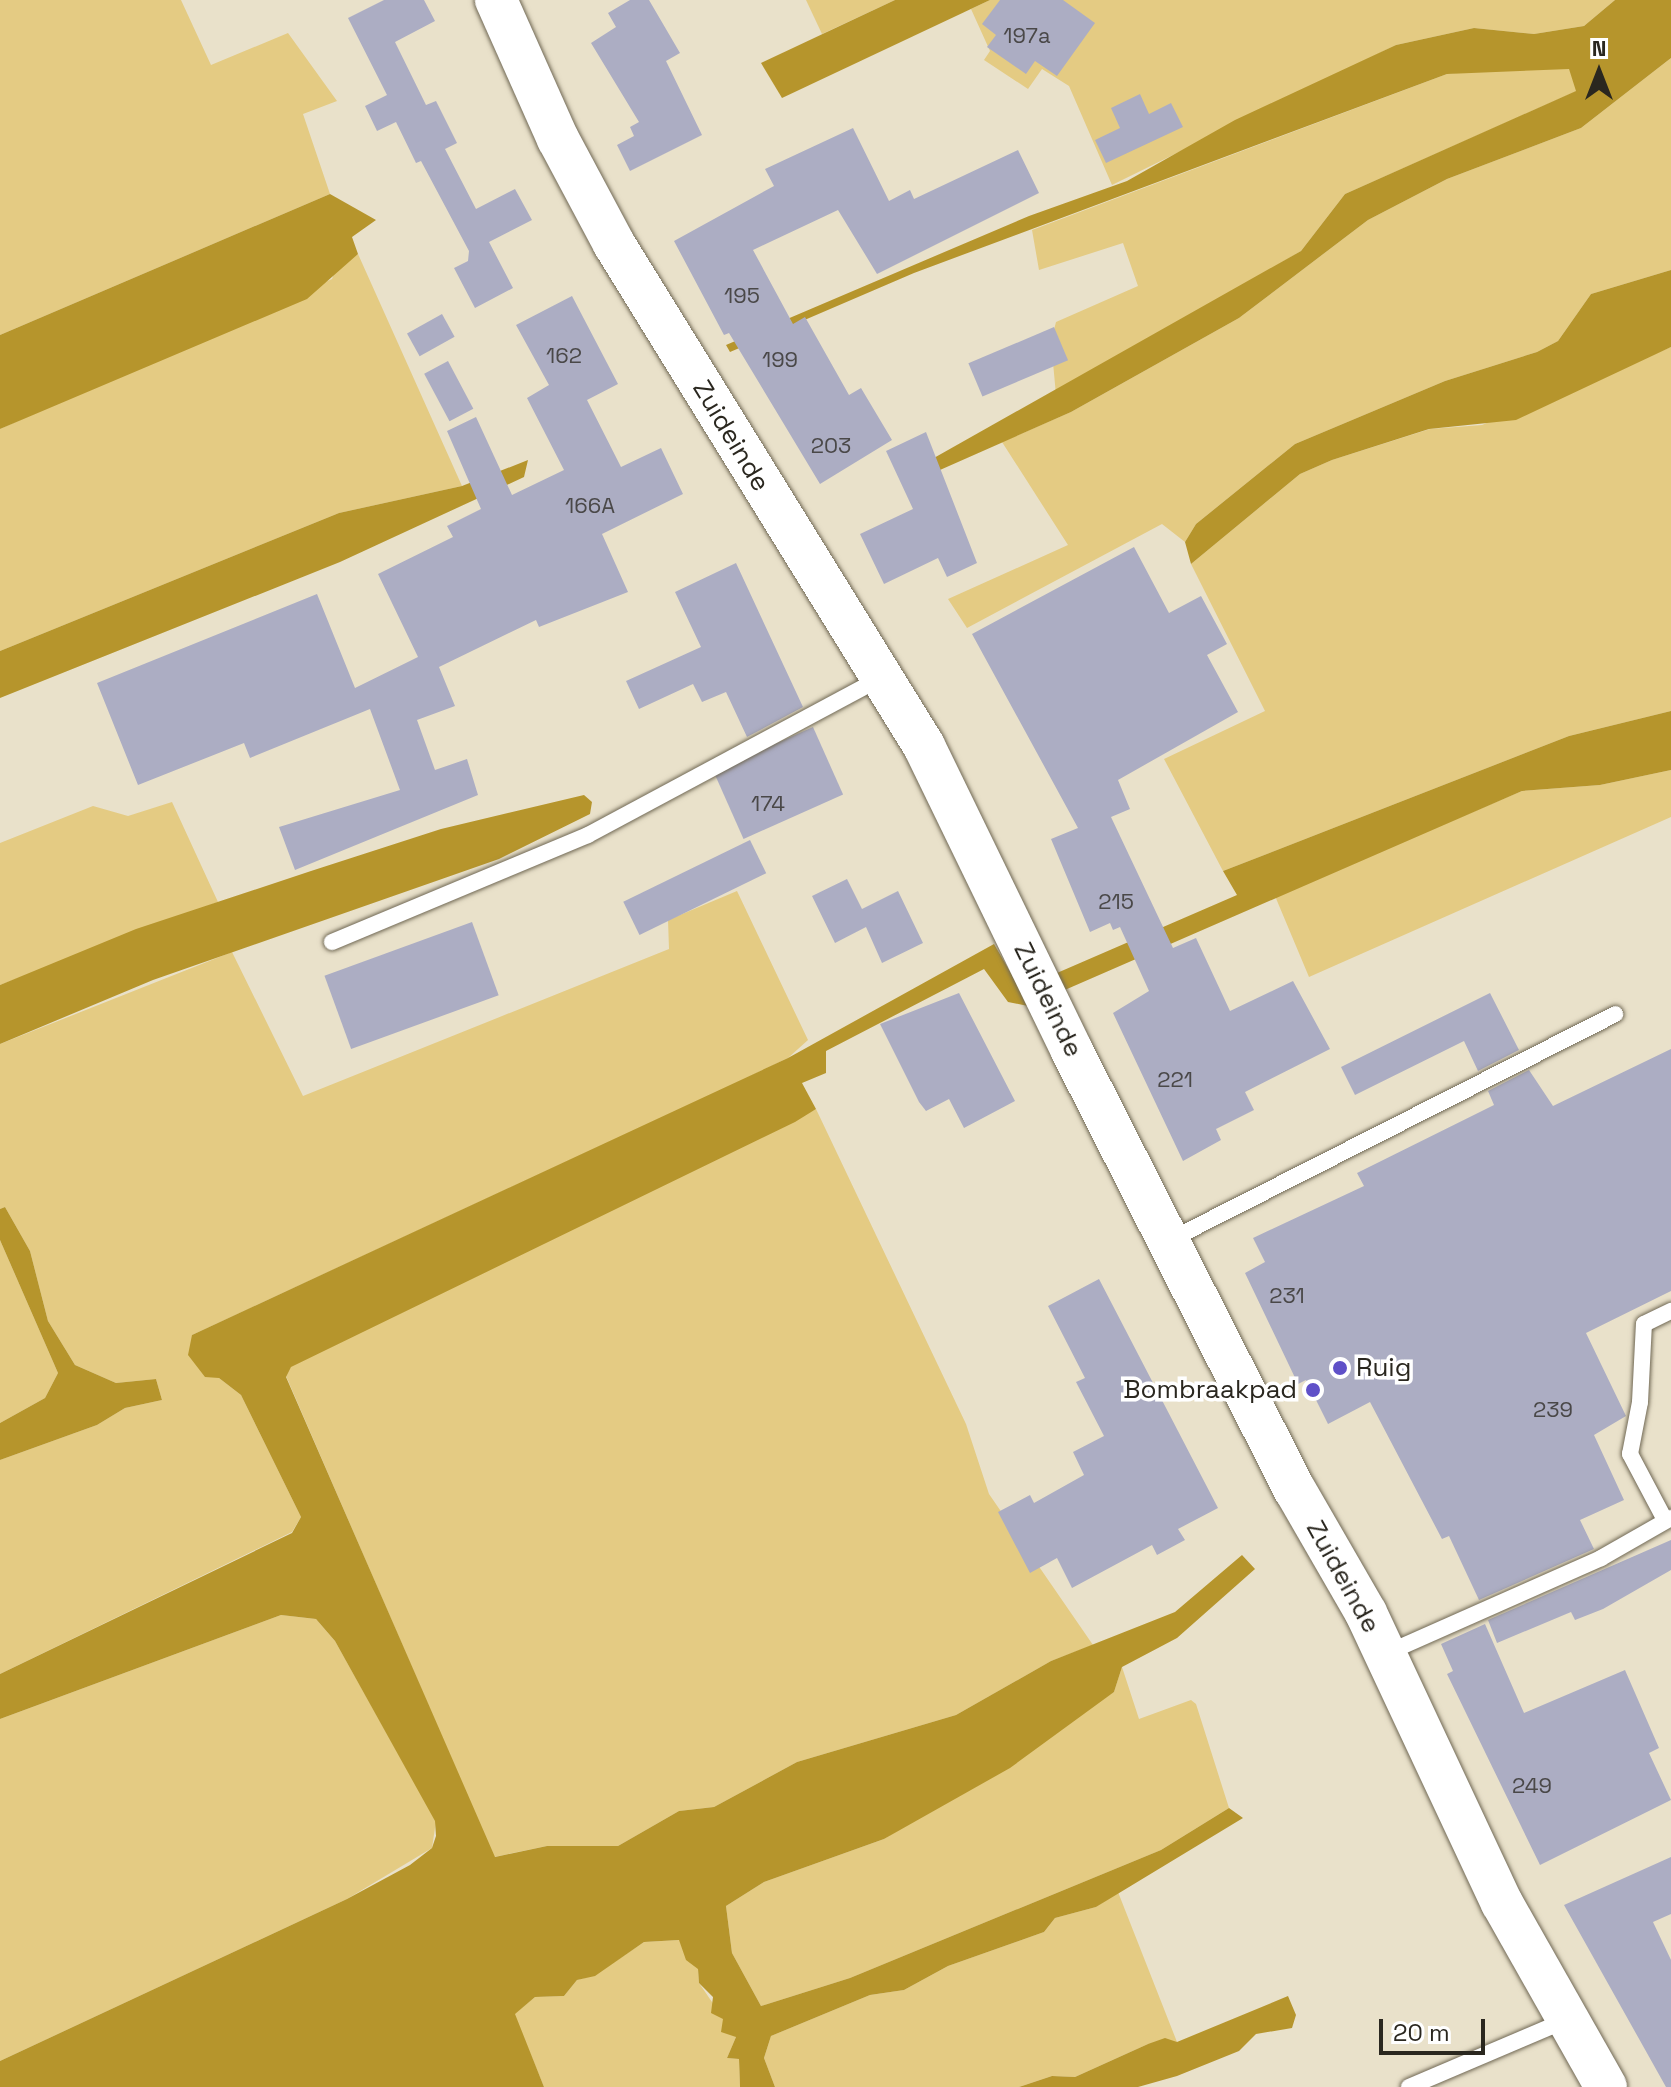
<!DOCTYPE html>
<style>
body{margin:0}
#map{position:relative;width:1671px;height:2087px;overflow:hidden;background:#e9e1ca;font-family:"Space Grotesk",sans-serif}
div>[style]{position:absolute}
[style*='--x']{left:calc(var(--x)*1px);top:calc(var(--y)*1px);width:calc(var(--w)*1px);rotate:calc(var(--a)*1deg)}
.green>*{inset:0;background:#e4cb83}
.water>*{inset:0;background:#b6952c}
.building>*{inset:0;background:#acadc3;transform-origin:0 0}
.roads{filter:drop-shadow(0 0 2px #706854) drop-shadow(0 0 2px #706854)}
.service>*{height:16px;margin:-8px;padding:0 8px;transform-origin:8px;border-radius:8px;background:#fff}
.tertiary>*{height:42px;margin:-21px;padding:0 21px;transform-origin:21px;border-radius:21px;background:#fff}
.dots>*{width:22px;height:22px;translate:-50% -50%;box-sizing:border-box;border:4px solid #fff;border-radius:50%}
span{translate:-50% -50%;white-space:nowrap;text-align:center;line-height:1.15;-webkit-text-stroke:7px #fff;paint-order:stroke}
.number-label{font-size:22px;color:#4a4848}
.number-label span{-webkit-text-stroke-width:0}
.street-label{font-size:26px;color:#2a271f}
.poi-label{font-size:26px;color:#2a271f}
.left{translate:0 -50%;text-align:left}
.right{translate:-100% -50%;text-align:right}
.north{position:absolute;left:1559px;top:32px;width:80px;height:80px;-webkit-text-stroke:6px #fff;paint-order:stroke;rotate:0deg;font-size:22px;font-weight:700;line-height:32px;text-align:center;color:#2a271f}
.north::after{content:'';display:block;margin:auto;width:28px;height:36px;background:#2a271f;clip-path:polygon(50% 0,100% 100%,50% 72%,0 100%)}
.scale{position:absolute;left:1379px;top:2019px;width:106px;height:36px;box-sizing:border-box;border:4px solid #2a271f;border-top:0;padding-left:10px;font-size:24px;line-height:28px;white-space:nowrap;color:#2a271f;-webkit-text-stroke:6px #fff;paint-order:stroke}
</style>
<div id="map">
<div class="green">
<i style="clip-path:polygon(0 0,181px 0,211px 65px,288px 33px,337px 101px,303px 114px,330px 194px,0 335px)"></i>
<i style="clip-path:polygon(806px 0,895px 0,822px 34px)"></i>
<i style="clip-path:polygon(990px 0,1615px 0,1584px 26px,1534px 34px,1474px 28px,1396px 45px,1112px 185px,1069px 86px,1042px 69px,1028px 89px,984px 60px,990px 51px,971px 9px)"></i>
<i style="clip-path:polygon(1671px 58px,1671px 270px,1591px 294px,1558px 341px,1537px 352px,1445px 381px,1295px 444px,1196px 524px,1185px 542px,1162px 524px,967px 628px,948px 599px,1068px 545px,1002px 442px,1071px 412px,1239px 318px,1368px 220px,1447px 179px,1581px 128px)"></i>
<i style="clip-path:polygon(1513px 67px,1569px 68px,1577px 91px,1345px 194px,1301px 251px,1056px 395px,1051px 341px,1056px 322px,1138px 286px,1123px 243px,1039px 270px,1032px 230px,1447px 74px)"></i>
<i style="clip-path:polygon(358px 254px,462px 486px,339px 513px,0 651px,0 429px,332px 279px,336px 268px)"></i>
<i style="clip-path:polygon(1671px 347px,1671px 711px,1569px 736px,1223px 871px,1164px 759px,1265px 711px,1191px 564px,1300px 474px,1332px 460px,1430px 429px,1482px 425px)"></i>
<i style="clip-path:polygon(1671px 770px,1671px 817px,1309px 977px,1275px 896px,1522px 791px,1600px 785px)"></i>
<i style="clip-path:polygon(172px 802px,218px 902px,0 985px,0 843px,93px 806px,128px 816px)"></i>
<i style="clip-path:polygon(737px 891px,808px 1040px,788px 1058px,728px 1087px,192px 1335px,219px 1378px,241px 1395px,301px 1517px,292px 1532px,0 1674px,0 1460px,97px 1425px,125px 1408px,162px 1400px,156px 1379px,116px 1383px,75px 1365px,48px 1321px,30px 1251px,5px 1207px,0 1209px,0 1044px,232px 952px,303px 1096px,669px 949px,668px 920px)"></i>
<i style="clip-path:polygon(816px 1109px,966px 1424px,989px 1494px,1093px 1645px,1051px 1661px,956px 1715px,797px 1762px,714px 1807px,679px 1811px,618px 1846px,547px 1846px,494px 1857px,286px 1376px,291px 1366px)"></i>
<i style="clip-path:polygon(0 1240px,58px 1373px,45px 1398px,0 1423px)"></i>
<i style="clip-path:polygon(281px 1615px,316px 1619px,335px 1641px,436px 1821px,432px 1848px,347px 1899px,0 2061px,0 1719px)"></i>
<i style="clip-path:polygon(1122px 1667px,1139px 1719px,1191px 1700px,1196px 1704px,1229px 1808px,1161px 1850px,850px 1978px,761px 2006px,732px 1953px,726px 1906px,764px 1882px,884px 1839px,1114px 1692px)"></i>
<i style="clip-path:polygon(1118px 1892px,1177px 2042px,1148px 2044px,1075px 2077px,1052px 2076px,1019px 2087px,775px 2087px,764px 2058px,771px 2036px,870px 1995px,904px 1990px,948px 1966px,1044px 1932px,1055px 1918px,1096px 1907px)"></i>
<i style="clip-path:polygon(680px 1940px,698px 1968px,699px 1983px,736px 2037px,727px 2058px,739px 2059px,740px 2087px,544px 2087px,514px 2014px,535px 1997px,564px 1996px,577px 1980px,595px 1975px,644px 1942px)"></i>
</div>
<div class="water">
<i style="clip-path:polygon(895px 0,990px 0,782px 98px,761px 63px)"></i>
<i style="clip-path:polygon(1615px 0,1671px 0,1671px 58px,1581px 128px,1447px 179px,1368px 220px,1239px 318px,1071px 412px,906px 485px,902px 476px,1301px 251px,1345px 194px,1576px 91px,1569px 69px,1447px 74px,914px 273px,730px 352px,726px 345px,1029px 216px,1127px 181px,1235px 120px,1396px 45px,1474px 28px,1534px 34px,1584px 26px)"></i>
<i style="clip-path:polygon(330px 194px,376px 220px,352px 237px,358px 254px,307px 299px,0 429px,0 335px)"></i>
<i style="clip-path:polygon(1671px 270px,1671px 347px,1516px 420px,1429px 429px,1332px 460px,1300px 474px,1191px 564px,1185px 542px,1196px 524px,1295px 444px,1445px 381px,1537px 352px,1558px 341px,1591px 294px)"></i>
<i style="clip-path:polygon(528px 460px,524px 477px,340px 562px,0 698px,0 651px,339px 513px,462px 486px)"></i>
<i style="clip-path:polygon(1671px 711px,1671px 770px,1600px 785px,1522px 791px,1028px 1006px,1008px 1002px,984px 969px,826px 1051px,826px 1073px,802px 1083px,816px 1109px,795px 1122px,291px 1367px,286px 1377px,495px 1857px,547px 1846px,618px 1846px,679px 1811px,714px 1807px,797px 1762px,956px 1715px,1051px 1661px,1175px 1612px,1242px 1555px,1255px 1569px,1177px 1638px,1122px 1667px,1114px 1692px,1010px 1768px,884px 1839px,764px 1882px,726px 1906px,732px 1953px,761px 2006px,850px 1978px,1161px 1850px,1229px 1808px,1243px 1818px,1096px 1907px,1055px 1918px,1044px 1932px,948px 1966px,904px 1990px,870px 1995px,771px 2036px,764px 2058px,775px 2087px,740px 2087px,739px 2059px,727px 2058px,736px 2037px,721px 2032px,723px 2019px,711px 2013px,713px 1997px,699px 1983px,698px 1969px,686px 1960px,679px 1940px,644px 1942px,595px 1976px,577px 1980px,564px 1996px,535px 1997px,515px 2014px,544px 2087px,0 2087px,0 2061px,347px 1899px,410px 1865px,432px 1848px,436px 1836px,435px 1821px,335px 1641px,316px 1619px,281px 1615px,0 1719px,0 1674px,292px 1533px,301px 1517px,241px 1395px,219px 1378px,205px 1377px,188px 1355px,192px 1335px,788px 1058px,994px 944px,1020px 989px,1237px 895px,1223px 871px,1569px 736px)"></i>
<i style="clip-path:polygon(584px 795px,592px 802px,590px 814px,499px 859px,153px 980px,0 1044px,0 985px,136px 929px,311px 871px,441px 829px)"></i>
<i style="clip-path:polygon(5px 1207px,30px 1251px,48px 1321px,75px 1365px,116px 1383px,156px 1379px,162px 1400px,125px 1408px,97px 1425px,0 1460px,0 1423px,45px 1398px,58px 1373px,0 1240px,0 1209px)"></i>
<i style="clip-path:polygon(1288px 1996px,1296px 2015px,1292px 2028px,1256px 2034px,1239px 2051px,1177px 2076px,1138px 2087px,1019px 2087px,1052px 2076px,1075px 2077px,1148px 2044px,1165px 2038px,1177px 2042px)"></i>
</div>
<div class="building">
<i style="clip-path:polygon(384px 0,424px 0,435px 21px,395px 42px,426px 105px,436px 101px,457px 143px,445px 149px,476px 209px,515px 189px,532px 220px,489px 242px,513px 288px,475px 308px,454px 268px,468px 261px,469px 251px,421px 161px,416px 163px,396px 122px,377px 131px,365px 106px,387px 95px,348px 18px)"></i>
<i style="clip-path:polygon(630px 0,649px 0,680px 53px,666px 61px,702px 135px,630px 171px,617px 145px,634px 136px,630px 127px,639px 122px,591px 43px,616px 27px,608px 13px)"></i>
<i style="clip-path:polygon(1000px 0,1063px 0,1095px 23px,1057px 76px,1035px 61px,1026px 74px,987px 47px,996px 35px,982px 24px)"></i>
<i style="clip-path:polygon(1140px 94px,1149px 114px,1171px 103px,1183px 127px,1106px 163px,1095px 140px,1120px 128px,1111px 108px)"></i>
<i style="clip-path:polygon(853px 128px,889px 201px,910px 190px,914px 199px,1018px 150px,1039px 193px,877px 274px,838px 210px,753px 250px,793px 324px,805px 317px,849px 395px,861px 388px,892px 440px,820px 484px,729px 333px,724px 335px,674px 241px,774px 186px,765px 169px)"></i>
<i style="clip-path:polygon(572px 296px,618px 384px,587px 400px,621px 467px,661px 448px,683px 494px,602px 534px,628px 592px,539px 627px,536px 620px,439px 667px,455px 706px,417px 720px,435px 770px,467px 759px,478px 795px,295px 870px,279px 827px,400px 790px,370px 709px,250px 758px,244px 743px,138px 785px,97px 683px,317px 594px,355px 688px,418px 657px,378px 574px,453px 537px,447px 526px,481px 509px,447px 431px,476px 417px,512px 495px,564px 470px,527px 398px,549px 385px,516px 325px)"></i>
<i style="left:442px;top:314px;width:26px;height:40px;rotate:61deg"></i>
<i style="left:1054px;top:327px;width:36px;height:93px;rotate:67deg"></i>
<i style="left:448px;top:361px;width:54px;height:27px;rotate:62deg"></i>
<i style="clip-path:polygon(926px 432px,977px 563px,947px 577px,938px 558px,884px 584px,860px 534px,913px 509px,886px 451px)"></i>
<i style="clip-path:polygon(1134px 547px,1169px 613px,1201px 596px,1227px 644px,1207px 655px,1238px 712px,1118px 780px,1130px 809px,1111px 817px,1173px 948px,1196px 938px,1230px 1011px,1293px 981px,1330px 1049px,1245px 1092px,1254px 1110px,1216px 1129px,1221px 1140px,1183px 1161px,1113px 1013px,1149px 991px,1120px 927px,1113px 930px,1110px 923px,1090px 932px,1051px 839px,1078px 828px,972px 634px)"></i>
<i style="clip-path:polygon(736px 563px,803px 707px,747px 737px,726px 692px,702px 702px,693px 684px,639px 709px,626px 681px,701px 647px,675px 592px)"></i>
<i style="left:813px;top:727px;width:74px;height:109px;rotate:66deg"></i>
<i style="left:750px;top:840px;width:37px;height:141px;rotate:64deg"></i>
<i style="clip-path:polygon(847px 879px,862px 909px,898px 891px,923px 943px,882px 963px,866px 927px,835px 943px,812px 896px)"></i>
<i style="left:472px;top:922px;width:78px;height:157px;rotate:70deg"></i>
<i style="clip-path:polygon(959px 993px,1015px 1101px,964px 1128px,949px 1099px,926px 1111px,919px 1102px,880px 1024px)"></i>
<i style="clip-path:polygon(1490px 993px,1519px 1050px,1478px 1071px,1464px 1041px,1355px 1095px,1341px 1067px)"></i>
<i style="clip-path:polygon(1671px 1049px,1671px 1291px,1586px 1333px,1626px 1416px,1594px 1435px,1624px 1500px,1580px 1520px,1594px 1549px,1479px 1600px,1449px 1536px,1442px 1539px,1370px 1402px,1328px 1424px,1306px 1380px,1298px 1384px,1245px 1273px,1265px 1262px,1253px 1238px,1364px 1186px,1357px 1173px,1494px 1105px,1488px 1091px,1529px 1070px,1553px 1106px)"></i>
<i style="clip-path:polygon(1099px 1279px,1218px 1508px,1178px 1529px,1185px 1540px,1157px 1555px,1152px 1545px,1072px 1588px,1057px 1558px,1030px 1573px,998px 1512px,1030px 1495px,1034px 1503px,1084px 1475px,1073px 1452px,1104px 1436px,1076px 1382px,1085px 1378px,1048px 1306px)"></i>
<i style="clip-path:polygon(1671px 1540px,1671px 1570px,1603px 1609px,1575px 1620px,1571px 1612px,1497px 1643px,1488px 1620px)"></i>
<i style="clip-path:polygon(1485px 1624px,1524px 1713px,1625px 1670px,1659px 1748px,1649px 1753px,1671px 1800px,1540px 1865px,1447px 1674px,1453px 1671px,1441px 1644px)"></i>
<i style="clip-path:polygon(1671px 1857px,1671px 1914px,1653px 1922px,1671px 1960px,1671px 2087px,1666px 2087px,1564px 1905px)"></i>
</div>
<div class="roads">
<div class="service">
<i style="--x:332;--y:942;--w:277;--a:-22.7"></i>
<i style="--x:588;--y:835;--w:332;--a:-28.2"></i>
<i style="--x:1172;--y:1239;--w:497;--a:-26.9"></i>
<i style="--x:1665;--y:1520;--w:75;--a:-117.9"></i>
<i style="--x:1630;--y:1454;--w:53;--a:-79.1"></i>
<i style="--x:1640;--y:1402;--w:78;--a:-87.1"></i>
<i style="--x:1644;--y:1324;--w:30;--a:-26"></i>
<i style="--x:1387;--y:1653;--w:234;--a:-23.9"></i>
<i style="--x:1601;--y:1558;--w:81;--a:-29.7"></i>
<i style="--x:1409;--y:2087;--w:171;--a:-23.1"></i>
</div>
<div class="tertiary">
<i style="--x:496;--y:0;--w:152;--a:66"></i>
<i style="--x:558;--y:139;--w:119;--a:61.9"></i>
<i style="--x:614;--y:244;--w:590;--a:58.3"></i>
<i style="--x:924;--y:746;--w:339;--a:64.1"></i>
<i style="--x:1072;--y:1051;--w:492;--a:63.1"></i>
<i style="--x:1295;--y:1490;--w:142;--a:60"></i>
<i style="--x:1366;--y:1613;--w:320;--a:64.9"></i>
<i style="--x:1502;--y:1903;--w:211;--a:60.5"></i>
</div>
</div>
<div class="dots">
<i style="left:1340px;top:1368px;background:#5f50c8"></i>
<i style="left:1313px;top:1390px;background:#5f50c8"></i>
</div>
<div class="number-label">
<span style="left:1027px;top:36px">197a</span>
<span style="left:742px;top:296px">195</span>
<span style="left:564px;top:356px">162</span>
<span style="left:780px;top:360px">199</span>
<span style="left:831px;top:446px">203</span>
<span style="left:590px;top:506px">166A</span>
<span style="left:768px;top:804px">174</span>
<span style="left:1116px;top:902px">215</span>
<span style="left:1175px;top:1080px">221</span>
<span style="left:1287px;top:1296px">231</span>
<span style="left:1553px;top:1410px">239</span>
<span style="left:1532px;top:1786px">249</span>
</div>
<div class="street-label">
<span style="left:731px;top:436px;rotate:59deg">Zuideinde</span>
<span style="left:1048px;top:1000px;rotate:64deg">Zuideinde</span>
<span style="left:1343px;top:1577px;rotate:61deg">Zuideinde</span>
</div>
<div class="poi-label">
<span class="left" style="left:1356px;top:1368px">Ruig</span>
<span class="right" style="left:1297px;top:1390px">Bombraakpad</span>
</div>
<div class="north">N</div>
<div class="scale">20 m</div>
</div>
